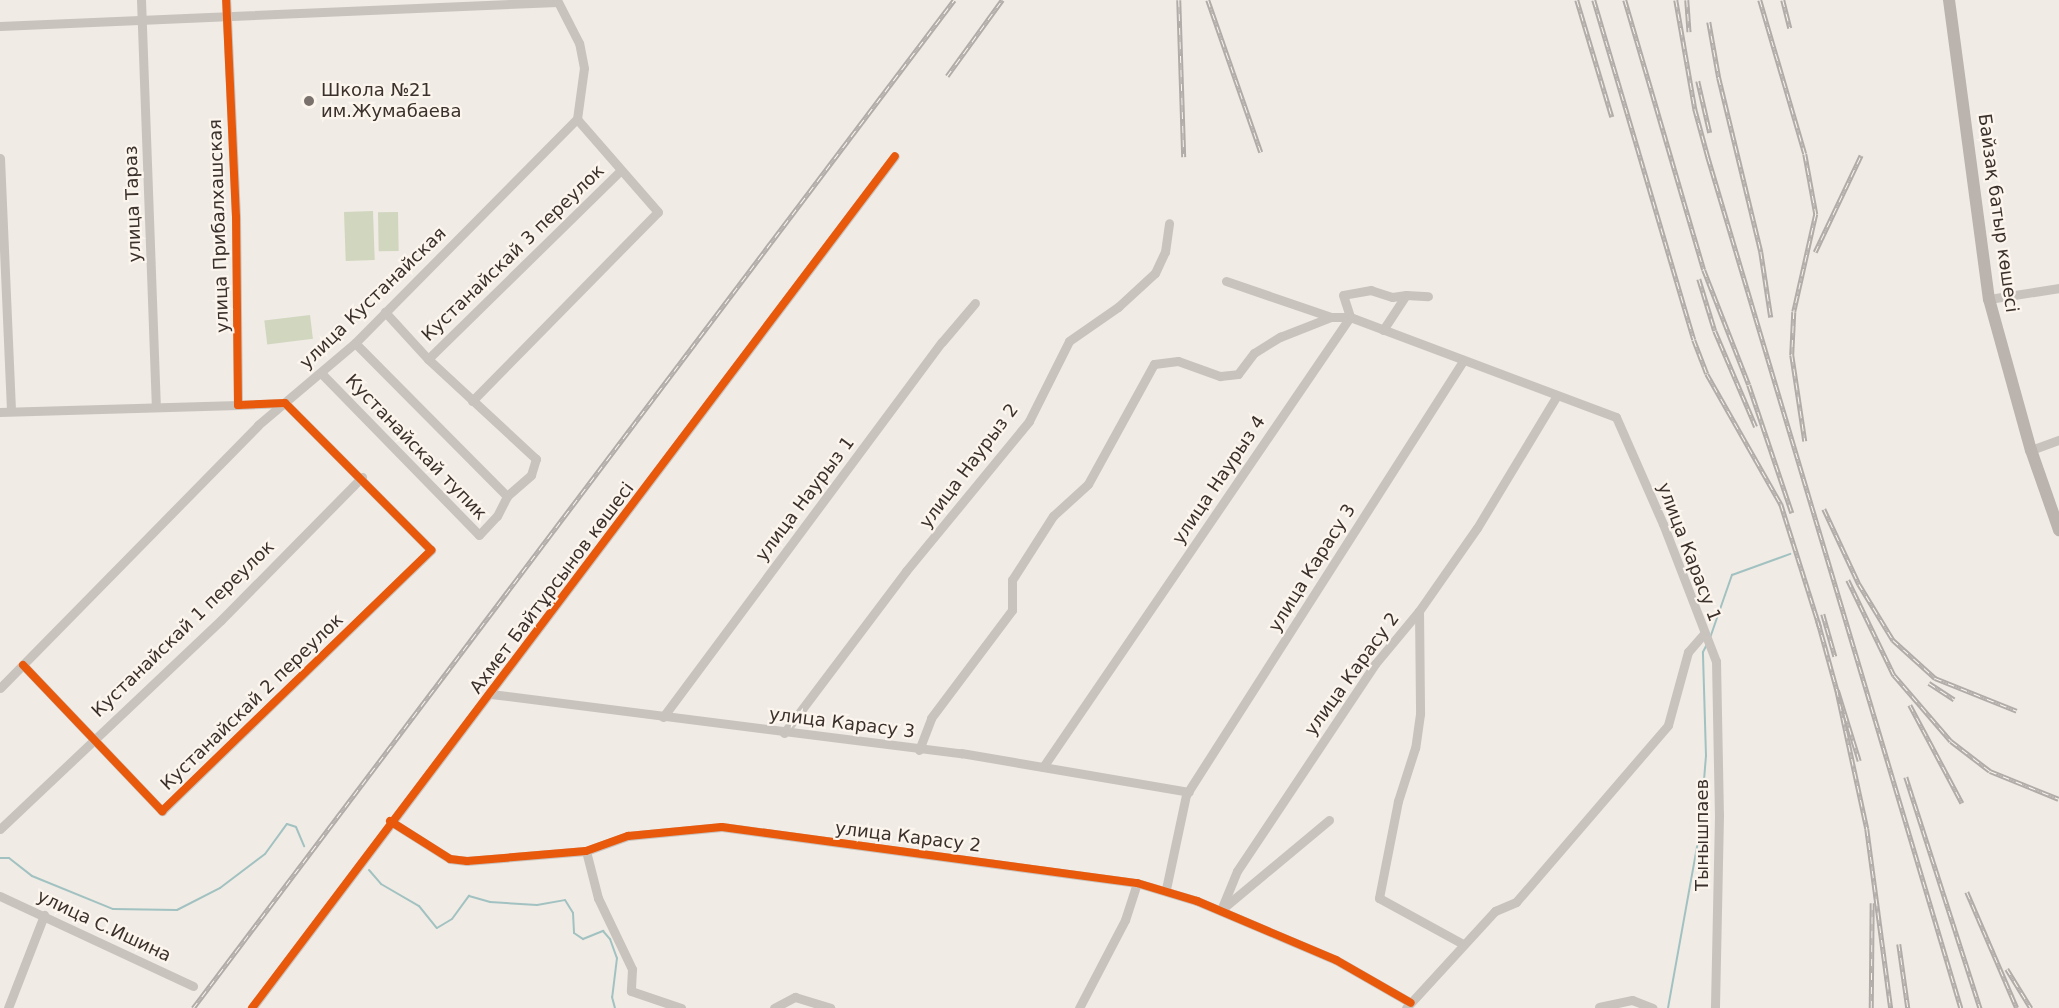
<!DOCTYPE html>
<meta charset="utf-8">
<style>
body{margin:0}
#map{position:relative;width:2059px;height:1008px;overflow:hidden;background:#f0ebe5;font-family:"DejaVu Sans",sans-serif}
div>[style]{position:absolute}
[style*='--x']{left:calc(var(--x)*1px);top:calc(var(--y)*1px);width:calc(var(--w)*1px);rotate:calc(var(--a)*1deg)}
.green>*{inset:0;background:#d1d6bf;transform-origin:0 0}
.stream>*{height:2px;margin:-1px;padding:0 1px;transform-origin:1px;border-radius:1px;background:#a1c2c1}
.street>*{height:9px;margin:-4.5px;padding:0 4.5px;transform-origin:4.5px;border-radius:4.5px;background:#c9c3be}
.secondary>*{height:12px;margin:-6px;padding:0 6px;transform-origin:6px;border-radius:6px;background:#bab3ae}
.rail>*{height:4.5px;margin-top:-2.25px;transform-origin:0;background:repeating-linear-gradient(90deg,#fbf5ee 0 7px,#b1aca8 0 14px);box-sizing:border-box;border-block:2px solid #b1aca8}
.cycleway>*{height:8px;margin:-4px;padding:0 4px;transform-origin:4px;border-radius:4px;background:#e8590c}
.dots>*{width:16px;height:16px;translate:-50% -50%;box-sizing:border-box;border:3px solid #fbf5ee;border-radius:50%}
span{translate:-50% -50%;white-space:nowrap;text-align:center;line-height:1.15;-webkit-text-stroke:4.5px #fbf5ee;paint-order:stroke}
.poi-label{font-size:18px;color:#3b302b}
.left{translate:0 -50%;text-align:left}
.street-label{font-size:18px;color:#3b302b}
</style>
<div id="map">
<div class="green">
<i style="left:373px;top:211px;width:49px;height:29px;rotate:88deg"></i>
<i style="left:398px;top:212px;width:39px;height:20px;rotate:89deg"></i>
<i style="left:310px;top:315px;width:24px;height:46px;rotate:83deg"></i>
</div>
<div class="stream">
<i style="--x:1710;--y:638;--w:67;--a:-70.8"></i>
<i style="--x:1732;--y:575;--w:62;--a:-19.9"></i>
<i style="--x:0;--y:858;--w:9;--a:0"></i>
<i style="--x:9;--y:858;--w:29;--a:38"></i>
<i style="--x:32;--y:876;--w:87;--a:22.2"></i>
<i style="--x:113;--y:909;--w:64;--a:0.9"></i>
<i style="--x:177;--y:910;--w:48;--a:-27.1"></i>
<i style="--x:220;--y:888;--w:56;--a:-37.1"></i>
<i style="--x:265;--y:854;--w:37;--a:-54"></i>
<i style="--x:287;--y:824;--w:9;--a:18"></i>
<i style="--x:296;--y:827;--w:21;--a:67"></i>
<i style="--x:369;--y:870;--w:18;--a:49"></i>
<i style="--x:381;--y:884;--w:44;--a:30.1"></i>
<i style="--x:419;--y:906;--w:28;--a:51"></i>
<i style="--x:437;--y:928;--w:17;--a:-31"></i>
<i style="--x:452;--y:919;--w:29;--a:-54"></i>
<i style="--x:469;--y:896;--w:22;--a:16"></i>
<i style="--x:490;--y:902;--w:47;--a:3.7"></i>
<i style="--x:537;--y:905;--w:28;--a:-10"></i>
<i style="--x:565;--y:900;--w:15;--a:58"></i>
<i style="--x:573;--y:913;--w:20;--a:87"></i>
<i style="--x:574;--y:933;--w:11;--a:34"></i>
<i style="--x:583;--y:939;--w:22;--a:-22"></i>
<i style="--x:603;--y:931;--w:11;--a:49"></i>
<i style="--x:610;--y:939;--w:20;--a:70"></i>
<i style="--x:617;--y:958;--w:39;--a:97"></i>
<i style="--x:612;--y:997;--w:11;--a:75"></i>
<i style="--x:1668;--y:1008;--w:181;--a:-79.8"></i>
<i style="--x:1700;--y:830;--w:74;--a:-85.4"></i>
<i style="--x:1706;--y:756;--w:104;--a:-91.7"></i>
<i style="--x:1703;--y:652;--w:7;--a:-63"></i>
</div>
<div class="street">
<i style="--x:141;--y:0;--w:406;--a:87.9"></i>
<i style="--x:0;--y:26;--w:558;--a:-2.47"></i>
<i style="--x:0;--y:158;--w:253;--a:87.5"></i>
<i style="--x:1406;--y:295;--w:14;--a:172"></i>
<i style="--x:1392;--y:297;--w:22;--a:-162"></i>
<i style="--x:1371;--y:290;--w:28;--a:170"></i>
<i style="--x:1343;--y:295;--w:23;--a:72"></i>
<i style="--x:1350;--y:317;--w:284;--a:20.6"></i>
<i style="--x:1616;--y:417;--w:117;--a:66.3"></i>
<i style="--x:1663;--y:524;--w:147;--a:68.9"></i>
<i style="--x:1716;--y:661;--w:154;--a:88.9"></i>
<i style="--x:1719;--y:815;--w:193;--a:91.2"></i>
<i style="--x:1989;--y:299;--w:71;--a:-8.9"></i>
<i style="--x:1383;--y:330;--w:42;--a:-56.7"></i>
<i style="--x:1406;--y:295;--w:22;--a:3"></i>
<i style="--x:355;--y:343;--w:216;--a:45.2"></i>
<i style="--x:428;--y:359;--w:270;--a:-44.4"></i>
<i style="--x:321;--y:373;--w:226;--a:45.7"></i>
<i style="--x:479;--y:535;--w:26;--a:-47"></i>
<i style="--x:497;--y:516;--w:22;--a:-63"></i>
<i style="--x:507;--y:496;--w:32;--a:-41"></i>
<i style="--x:531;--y:475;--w:17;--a:-73"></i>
<i style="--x:536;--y:459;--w:147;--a:-137.2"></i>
<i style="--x:428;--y:359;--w:64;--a:-132.5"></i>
<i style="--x:472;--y:401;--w:265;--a:-45.5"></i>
<i style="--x:658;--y:212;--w:123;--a:-131.1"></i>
<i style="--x:0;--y:412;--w:238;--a:-1.7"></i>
<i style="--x:2031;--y:450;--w:30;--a:-20"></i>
<i style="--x:1419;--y:611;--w:103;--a:89.4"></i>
<i style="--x:1420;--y:714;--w:34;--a:98"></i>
<i style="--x:1415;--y:748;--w:56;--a:107.8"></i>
<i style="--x:1398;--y:801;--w:99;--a:101.1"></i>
<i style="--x:1379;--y:898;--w:96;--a:28.7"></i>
<i style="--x:23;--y:665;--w:202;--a:46.4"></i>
<i style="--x:162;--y:811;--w:375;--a:-44.1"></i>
<i style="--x:431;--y:550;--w:207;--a:-134.8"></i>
<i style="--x:285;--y:403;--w:47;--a:177.6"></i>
<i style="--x:238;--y:405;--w:188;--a:-90.6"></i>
<i style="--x:236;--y:217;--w:217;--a:-92.6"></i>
<i style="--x:0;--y:688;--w:368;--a:-45.5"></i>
<i style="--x:258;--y:425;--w:127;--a:-40.2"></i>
<i style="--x:355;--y:343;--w:315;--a:-45.3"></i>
<i style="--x:577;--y:119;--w:51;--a:-82.2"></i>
<i style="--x:584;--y:68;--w:25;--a:-101"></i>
<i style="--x:579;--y:43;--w:48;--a:-117.1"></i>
<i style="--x:491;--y:694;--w:474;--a:7.2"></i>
<i style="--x:961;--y:753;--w:231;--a:9.7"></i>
<i style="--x:663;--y:717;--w:467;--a:-53.4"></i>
<i style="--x:942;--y:342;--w:51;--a:-49.8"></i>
<i style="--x:784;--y:733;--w:203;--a:-53"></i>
<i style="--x:906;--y:571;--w:194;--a:-50.6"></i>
<i style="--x:1029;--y:421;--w:89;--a:-63.4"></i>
<i style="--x:1069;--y:341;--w:60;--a:-34.8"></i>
<i style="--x:1118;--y:307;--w:50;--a:-42.6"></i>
<i style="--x:1155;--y:273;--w:23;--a:-65"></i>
<i style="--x:1165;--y:252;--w:29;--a:-82"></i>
<i style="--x:919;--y:750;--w:34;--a:-69"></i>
<i style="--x:931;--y:718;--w:135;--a:-53.1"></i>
<i style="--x:1012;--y:610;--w:30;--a:-90"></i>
<i style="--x:1012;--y:580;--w:76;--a:-57.4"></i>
<i style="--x:1053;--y:516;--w:47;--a:-42.4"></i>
<i style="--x:1088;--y:484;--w:137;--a:-61.2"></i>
<i style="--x:1154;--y:364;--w:24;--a:-7"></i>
<i style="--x:1178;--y:361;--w:45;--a:19.7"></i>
<i style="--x:1220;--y:376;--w:18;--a:-6"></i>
<i style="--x:1238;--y:374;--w:26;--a:-53"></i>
<i style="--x:1254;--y:353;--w:31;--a:-32"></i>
<i style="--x:1280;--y:337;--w:55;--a:-21.4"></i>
<i style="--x:1043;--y:767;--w:545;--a:-55.7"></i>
<i style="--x:1350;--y:317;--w:19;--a:180"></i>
<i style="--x:1331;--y:317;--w:111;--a:-161.1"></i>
<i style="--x:1329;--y:820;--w:141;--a:140.2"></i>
<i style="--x:1221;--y:910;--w:42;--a:-67.7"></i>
<i style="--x:1237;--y:871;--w:249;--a:-56.3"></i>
<i style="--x:1375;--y:664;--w:69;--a:-50.3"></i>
<i style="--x:1419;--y:611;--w:101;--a:-55.1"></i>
<i style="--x:1477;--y:528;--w:153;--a:-58.9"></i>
<i style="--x:390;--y:821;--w:71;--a:32.3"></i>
<i style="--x:450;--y:859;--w:17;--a:7"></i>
<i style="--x:467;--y:861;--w:119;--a:-4.8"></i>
<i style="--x:586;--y:851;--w:45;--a:-19.7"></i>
<i style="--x:628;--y:836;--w:94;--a:-5.5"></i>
<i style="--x:722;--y:827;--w:419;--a:7.7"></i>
<i style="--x:1137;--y:883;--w:63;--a:16.7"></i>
<i style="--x:1197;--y:901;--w:151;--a:23"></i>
<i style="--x:1336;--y:960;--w:86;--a:29.8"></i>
<i style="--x:0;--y:829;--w:304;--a:-43.4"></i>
<i style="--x:221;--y:620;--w:201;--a:-45.4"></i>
<i style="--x:586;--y:851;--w:49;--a:75.7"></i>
<i style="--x:598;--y:898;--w:79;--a:64.4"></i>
<i style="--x:632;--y:969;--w:22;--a:93"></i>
<i style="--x:631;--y:991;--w:53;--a:18.8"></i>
<i style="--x:1166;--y:889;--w:96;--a:-78"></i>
<i style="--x:1186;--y:795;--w:515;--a:-57.45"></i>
<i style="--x:0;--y:896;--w:213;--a:25"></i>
<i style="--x:1599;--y:1007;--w:34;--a:-12"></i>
<i style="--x:1632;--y:1000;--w:22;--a:21"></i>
<i style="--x:8;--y:1008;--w:100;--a:-68.8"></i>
<i style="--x:252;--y:1008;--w:1067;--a:-52.96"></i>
<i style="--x:774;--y:1008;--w:24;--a:-28"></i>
<i style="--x:795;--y:997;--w:37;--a:17"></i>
<i style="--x:1079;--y:1008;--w:99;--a:-62.4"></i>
<i style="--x:1125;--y:920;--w:39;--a:-72"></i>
<i style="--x:1406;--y:1008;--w:132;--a:-47.5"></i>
<i style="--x:1495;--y:911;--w:23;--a:-23"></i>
<i style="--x:1516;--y:902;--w:233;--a:-49.3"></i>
<i style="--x:1668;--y:725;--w:76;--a:-74.7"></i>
<i style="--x:1688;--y:652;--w:23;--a:-49"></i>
</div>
<div class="secondary">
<i style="--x:1949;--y:0;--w:302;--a:82.4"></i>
<i style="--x:1989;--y:299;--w:157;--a:74.5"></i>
<i style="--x:2031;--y:450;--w:85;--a:70.7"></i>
</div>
<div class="rail">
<i style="--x:1179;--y:0;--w:157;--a:88.2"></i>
<i style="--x:1208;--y:0;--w:161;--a:70.8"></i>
<i style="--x:1577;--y:0;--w:122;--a:73.3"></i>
<i style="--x:1594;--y:0;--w:354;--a:73.6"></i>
<i style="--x:1694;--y:340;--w:36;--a:69"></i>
<i style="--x:1707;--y:374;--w:150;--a:60.4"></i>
<i style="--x:1781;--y:504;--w:130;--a:72.5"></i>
<i style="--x:1625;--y:0;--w:281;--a:73.7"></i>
<i style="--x:1704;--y:270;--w:123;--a:68.6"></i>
<i style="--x:1749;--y:385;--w:135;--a:71.4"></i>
<i style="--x:1676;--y:0;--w:111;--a:80.1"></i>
<i style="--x:1695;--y:109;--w:50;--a:74.8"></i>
<i style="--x:1708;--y:157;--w:888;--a:73.44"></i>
<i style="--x:1687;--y:0;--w:32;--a:86"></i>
<i style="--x:1760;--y:0;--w:160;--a:73.7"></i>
<i style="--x:1805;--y:154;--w:61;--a:79.6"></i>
<i style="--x:1816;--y:214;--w:100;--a:102.7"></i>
<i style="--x:1794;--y:312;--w:43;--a:92.7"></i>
<i style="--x:1792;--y:355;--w:87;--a:81.4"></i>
<i style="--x:1783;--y:0;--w:29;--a:76"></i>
<i style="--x:1709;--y:22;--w:57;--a:79.9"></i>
<i style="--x:1719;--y:78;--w:179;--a:76.4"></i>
<i style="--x:1761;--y:252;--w:66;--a:81.3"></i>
<i style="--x:947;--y:76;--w:94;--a:-54.1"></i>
<i style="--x:1698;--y:81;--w:53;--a:77"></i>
<i style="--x:1815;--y:252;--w:107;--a:-64.6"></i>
<i style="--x:1699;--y:279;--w:54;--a:72.9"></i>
<i style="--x:1715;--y:331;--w:104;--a:66.9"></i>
<i style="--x:1824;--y:509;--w:83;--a:65"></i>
<i style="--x:1859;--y:584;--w:66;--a:58.7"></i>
<i style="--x:1893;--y:640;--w:57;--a:42.1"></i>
<i style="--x:1935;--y:678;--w:88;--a:21.9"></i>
<i style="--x:1848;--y:580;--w:106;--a:64.2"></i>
<i style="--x:1894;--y:675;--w:87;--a:49.2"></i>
<i style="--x:1951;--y:741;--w:49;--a:37.6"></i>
<i style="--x:1990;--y:771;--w:74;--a:22.1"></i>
<i style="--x:1823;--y:614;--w:44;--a:74.1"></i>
<i style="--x:1818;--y:621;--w:72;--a:74.6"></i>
<i style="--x:1929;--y:683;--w:30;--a:33"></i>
<i style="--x:1910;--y:705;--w:111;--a:62"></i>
<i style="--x:1859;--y:761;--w:74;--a:-107.2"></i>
<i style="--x:1837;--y:690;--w:142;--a:77.8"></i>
<i style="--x:1867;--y:829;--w:181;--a:82.4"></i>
<i style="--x:1906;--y:777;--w:243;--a:72.2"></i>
<i style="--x:1967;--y:892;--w:126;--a:66.7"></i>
<i style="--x:1899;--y:944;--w:65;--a:82"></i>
<i style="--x:2007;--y:969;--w:46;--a:58.4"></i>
<i style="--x:193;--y:1008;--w:1263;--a:-52.95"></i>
<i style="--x:1871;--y:1008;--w:105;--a:-89.5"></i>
</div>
<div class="cycleway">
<i style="--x:23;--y:665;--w:202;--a:46.4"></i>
<i style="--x:162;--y:811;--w:375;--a:-44.1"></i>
<i style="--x:431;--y:550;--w:207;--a:-134.8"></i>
<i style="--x:285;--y:403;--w:47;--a:177.6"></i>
<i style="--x:238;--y:405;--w:188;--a:-90.6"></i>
<i style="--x:236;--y:217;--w:217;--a:-92.6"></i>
<i style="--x:390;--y:821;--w:71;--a:32.3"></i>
<i style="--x:450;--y:859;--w:17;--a:7"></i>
<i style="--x:467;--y:861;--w:119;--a:-4.8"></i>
<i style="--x:586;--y:851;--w:45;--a:-19.7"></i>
<i style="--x:628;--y:836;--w:94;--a:-5.5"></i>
<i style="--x:722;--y:827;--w:419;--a:7.7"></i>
<i style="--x:1137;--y:883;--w:63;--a:16.7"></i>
<i style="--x:1197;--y:901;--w:151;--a:23"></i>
<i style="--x:1336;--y:960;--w:86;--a:29.8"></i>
<i style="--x:252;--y:1008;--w:1067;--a:-52.96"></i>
</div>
<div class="dots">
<i style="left:309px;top:101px;background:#7a716c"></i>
</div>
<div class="poi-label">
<span class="left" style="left:321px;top:101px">Школа №21<br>им.Жумабаева</span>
</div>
<div class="street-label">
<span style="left:133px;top:204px;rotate:-92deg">улица Тараз</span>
<span style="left:1998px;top:213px;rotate:82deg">Байзақ батыр көшесі</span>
<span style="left:219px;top:226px;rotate:-92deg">улица Прибалхашская</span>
<span style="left:513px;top:253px;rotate:-44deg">Кустанайскай 3 переулок</span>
<span style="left:373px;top:298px;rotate:-44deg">улица Кустанайская</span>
<span style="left:416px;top:447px;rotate:46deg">Кустанайскай тупик</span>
<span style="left:969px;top:466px;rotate:-53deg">улица Наурыз 2</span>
<span style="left:1219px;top:480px;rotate:-56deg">улица Наурыз 4</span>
<span style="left:805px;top:499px;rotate:-53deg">улица Наурыз 1</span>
<span style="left:1689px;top:552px;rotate:69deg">улица Карасу 1</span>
<span style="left:1312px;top:568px;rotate:-58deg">улица Карасу 3</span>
<span style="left:552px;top:588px;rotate:-53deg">Ахмет Байтұрсынов көшесі</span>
<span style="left:183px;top:629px;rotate:-44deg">Кустанайскай 1 переулок</span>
<span style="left:1352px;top:674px;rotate:-54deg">улица Карасу 2</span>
<span style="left:252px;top:702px;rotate:-44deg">Кустанайскай 2 переулок</span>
<span style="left:842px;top:723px;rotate:7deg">улица Карасу 3</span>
<span style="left:1702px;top:835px;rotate:-90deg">Тынышпаев</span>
<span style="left:908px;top:837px;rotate:7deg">улица Карасу 2</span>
<span style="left:104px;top:926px;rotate:25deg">улица С.Ишина</span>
</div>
</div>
